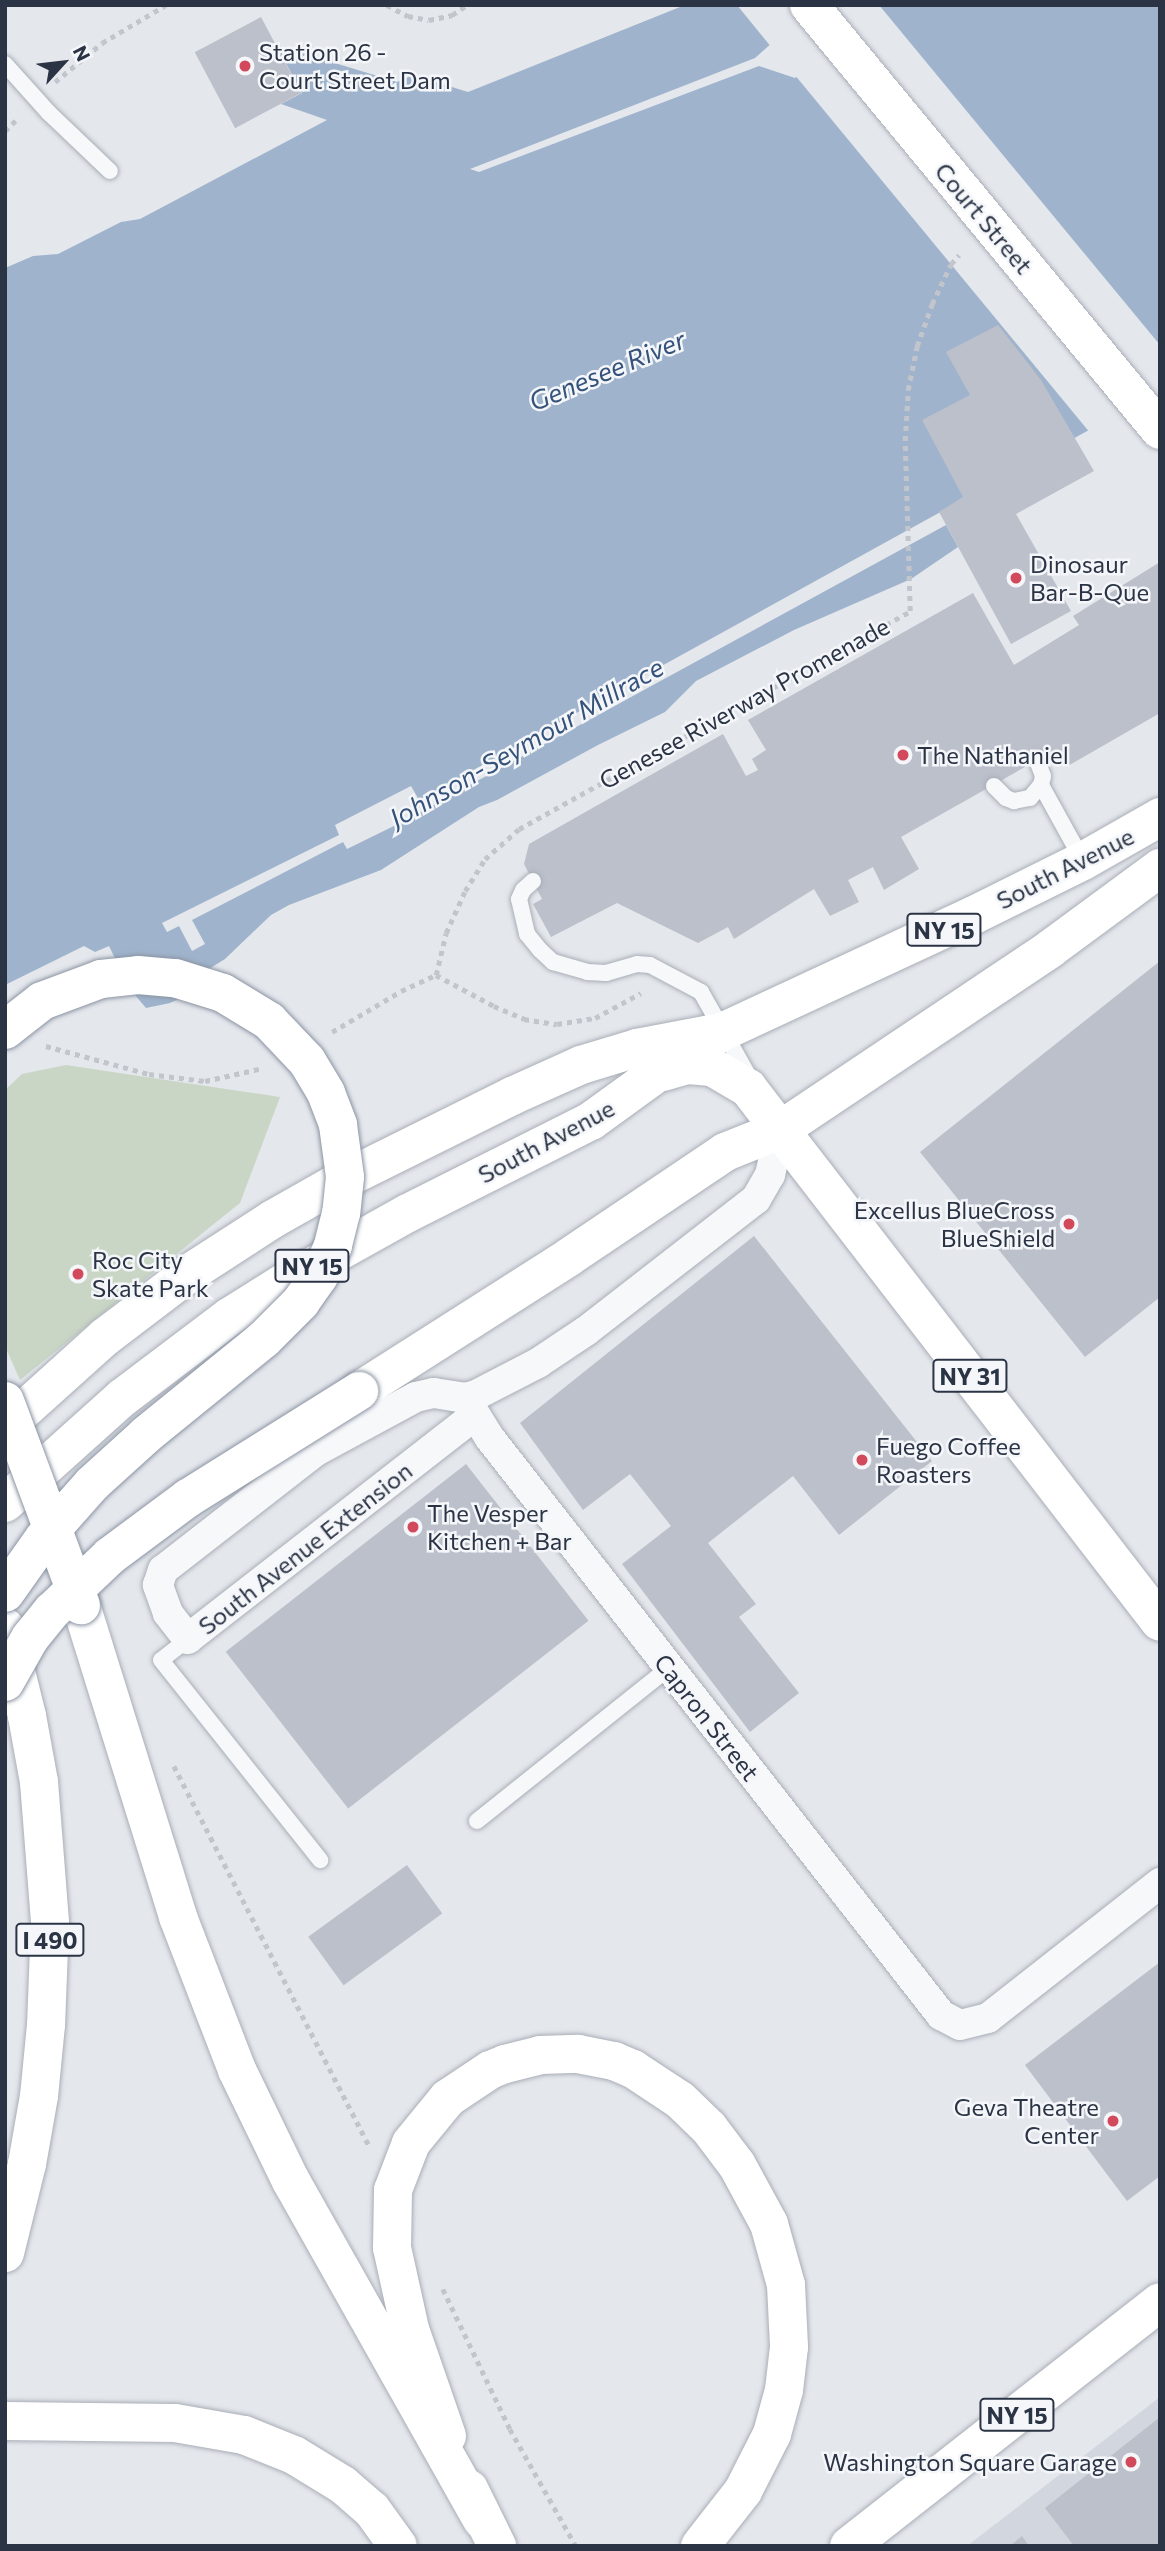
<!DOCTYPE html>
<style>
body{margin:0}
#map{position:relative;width:1165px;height:2551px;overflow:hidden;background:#e4e7ec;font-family:Commissioner,sans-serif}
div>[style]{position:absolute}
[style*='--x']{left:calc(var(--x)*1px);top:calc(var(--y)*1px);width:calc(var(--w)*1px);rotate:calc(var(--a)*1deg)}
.built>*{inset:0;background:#d2d6de}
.green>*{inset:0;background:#c9d6c5}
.water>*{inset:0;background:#9fb4cc}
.pier>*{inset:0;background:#e4e7ec}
.building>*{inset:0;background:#bbc0ca;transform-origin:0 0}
.path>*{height:4.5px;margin-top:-2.25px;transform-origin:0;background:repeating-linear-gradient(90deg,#c2c5cb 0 5px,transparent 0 10px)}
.roads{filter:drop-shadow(0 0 2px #a9aeb7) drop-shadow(0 0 2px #a9aeb7)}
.lane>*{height:16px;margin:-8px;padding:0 8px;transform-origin:8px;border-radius:8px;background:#f7f8fa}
.street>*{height:30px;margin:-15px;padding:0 15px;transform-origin:15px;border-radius:15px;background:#f7f8fa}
.secondary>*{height:38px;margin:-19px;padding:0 19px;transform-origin:19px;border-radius:19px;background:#fff}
.primary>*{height:38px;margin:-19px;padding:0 19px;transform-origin:19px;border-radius:19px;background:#fff}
.highway>*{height:38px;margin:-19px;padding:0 19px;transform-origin:19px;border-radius:19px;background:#fff}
.bridges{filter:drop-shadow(0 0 2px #8b94a3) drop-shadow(0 0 2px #8b94a3)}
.highway-bridge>*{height:38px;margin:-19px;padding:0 19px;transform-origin:19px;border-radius:19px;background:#fff}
.dots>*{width:19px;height:19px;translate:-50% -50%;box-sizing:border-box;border:4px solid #f4f6f9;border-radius:50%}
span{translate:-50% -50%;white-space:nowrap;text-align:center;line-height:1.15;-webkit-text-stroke:5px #f4f6f9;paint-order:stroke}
.shield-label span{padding:2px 5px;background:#f4f6f9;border:2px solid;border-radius:5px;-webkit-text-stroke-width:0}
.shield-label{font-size:23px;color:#2b3445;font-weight:700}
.poi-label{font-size:24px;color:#2b3445}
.left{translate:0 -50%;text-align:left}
.right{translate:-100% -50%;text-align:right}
.street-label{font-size:24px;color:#2b3445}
.water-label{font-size:26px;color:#34527a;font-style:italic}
.frame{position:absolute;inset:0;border:7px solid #2b3445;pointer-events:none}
.north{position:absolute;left:28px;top:28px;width:70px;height:70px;-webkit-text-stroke:5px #f4f6f9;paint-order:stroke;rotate:63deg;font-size:19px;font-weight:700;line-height:28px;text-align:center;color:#2b3445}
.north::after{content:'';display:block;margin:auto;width:24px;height:32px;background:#2b3445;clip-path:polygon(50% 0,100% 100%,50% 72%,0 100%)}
</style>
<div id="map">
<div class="built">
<i style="clip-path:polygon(1160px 2397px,1160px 2546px,967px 2546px)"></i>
</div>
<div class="green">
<i style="clip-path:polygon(66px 1065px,280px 1097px,240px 1203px,20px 1380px,5px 1346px,5px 1090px,22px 1074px)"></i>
</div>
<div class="water">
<i style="clip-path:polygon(685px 5px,815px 5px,755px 58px,470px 169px,479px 172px,759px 66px,795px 78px,882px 5px,1160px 5px,1160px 373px,1089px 430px,419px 800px,411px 786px,335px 825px,339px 835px,162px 923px,167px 932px,179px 926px,192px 951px,205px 944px,192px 920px,343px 842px,347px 849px,404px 821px,946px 525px,958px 547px,911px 579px,794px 630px,696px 681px,665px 712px,598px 745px,497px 800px,479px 807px,381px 870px,289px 905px,271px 915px,225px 959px,204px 972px,183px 997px,170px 1003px,146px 1008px,130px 989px,109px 946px,95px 952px,84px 946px,5px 985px,5px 268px,33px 256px,58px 254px,121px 222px,140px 219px,327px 120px,281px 104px,302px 93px,276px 45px,397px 82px,413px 75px,468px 92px)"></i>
</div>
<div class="pier">
<i style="clip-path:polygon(737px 5px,818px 5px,772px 48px)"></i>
<i style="clip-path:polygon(879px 5px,1160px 345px,1160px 377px,1091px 434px,794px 74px)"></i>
</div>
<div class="building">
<i style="left:261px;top:17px;width:86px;height:75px;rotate:62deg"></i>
<i style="clip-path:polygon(998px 325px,1041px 380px,1094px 471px,1016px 514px,1071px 611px,1011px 644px,939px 512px,963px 497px,922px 420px,970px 395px,946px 352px)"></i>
<i style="clip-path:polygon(1160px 562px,1160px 713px,1066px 767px,1055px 750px,901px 837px,919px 869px,884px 890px,873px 867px,848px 880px,859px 902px,830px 916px,814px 889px,734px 939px,728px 927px,698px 943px,617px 903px,551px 937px,533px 904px,542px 899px,524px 864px,529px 844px,723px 734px,746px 776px,758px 770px,752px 759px,766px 750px,748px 720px,973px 593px,1014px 665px,1079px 625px,1073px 616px)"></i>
<i style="clip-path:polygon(1160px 961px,1160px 1297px,1085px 1357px,920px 1152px)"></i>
<i style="clip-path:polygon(754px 1236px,932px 1461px,839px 1535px,793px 1476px,708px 1543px,756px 1604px,739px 1617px,799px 1693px,750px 1732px,622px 1564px,671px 1526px,630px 1474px,583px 1510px,520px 1423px)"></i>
<i style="left:466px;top:1464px;width:199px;height:305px;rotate:52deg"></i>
<i style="left:407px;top:1865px;width:60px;height:122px;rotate:54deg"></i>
<i style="clip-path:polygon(1160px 1962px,1160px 2176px,1127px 2201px,1025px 2065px)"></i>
<i style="clip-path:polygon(1160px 2417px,1160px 2546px,1074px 2546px,1045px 2508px)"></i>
<i style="clip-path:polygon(1022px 2536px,1029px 2546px,1010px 2546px)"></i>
</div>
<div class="path">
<i style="--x:387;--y:5;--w:24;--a:28"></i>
<i style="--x:408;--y:16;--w:21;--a:11"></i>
<i style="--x:429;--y:20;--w:24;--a:-12"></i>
<i style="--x:452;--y:15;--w:18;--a:-34"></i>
<i style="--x:55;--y:82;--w:61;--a:-39.7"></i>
<i style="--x:102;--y:43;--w:74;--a:-30.7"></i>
<i style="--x:5;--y:131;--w:20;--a:-45"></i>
<i style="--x:436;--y:975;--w:43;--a:-76.6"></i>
<i style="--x:446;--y:933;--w:46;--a:-65.7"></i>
<i style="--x:465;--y:891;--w:38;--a:-58"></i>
<i style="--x:485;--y:859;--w:45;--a:-41.4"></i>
<i style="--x:519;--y:829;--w:448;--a:-29.1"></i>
<i style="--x:910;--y:611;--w:170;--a:-91.7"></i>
<i style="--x:905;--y:441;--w:51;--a:-86.6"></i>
<i style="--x:908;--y:390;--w:45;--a:-78.4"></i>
<i style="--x:917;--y:346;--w:45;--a:-70.3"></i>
<i style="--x:932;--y:304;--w:44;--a:-64.6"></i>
<i style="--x:951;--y:264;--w:12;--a:-48"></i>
<i style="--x:332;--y:1032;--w:80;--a:-30.7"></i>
<i style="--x:401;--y:991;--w:38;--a:-25"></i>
<i style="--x:436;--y:975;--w:66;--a:28.1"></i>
<i style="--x:494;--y:1006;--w:33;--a:23"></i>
<i style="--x:524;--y:1019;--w:33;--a:9"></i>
<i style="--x:557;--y:1024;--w:38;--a:-9"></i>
<i style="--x:595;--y:1018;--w:52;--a:-28.5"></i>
<i style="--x:46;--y:1046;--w:107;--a:15.2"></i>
<i style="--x:149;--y:1074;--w:56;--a:7.1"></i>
<i style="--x:205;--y:1081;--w:59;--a:-12.6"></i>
<i style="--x:174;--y:1766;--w:426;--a:62.8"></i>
<i style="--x:443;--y:2289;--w:155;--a:64.4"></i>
<i style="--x:510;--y:2429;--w:134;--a:60.6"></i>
</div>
<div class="roads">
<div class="lane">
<i style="--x:5;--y:64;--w:66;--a:48.1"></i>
<i style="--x:49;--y:113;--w:84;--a:43.6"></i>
<i style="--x:1041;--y:785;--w:87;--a:61.1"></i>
<i style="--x:994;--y:786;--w:17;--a:45"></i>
<i style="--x:1006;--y:798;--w:9;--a:21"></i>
<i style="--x:1014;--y:801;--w:16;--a:-11"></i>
<i style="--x:1030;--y:798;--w:17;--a:-50"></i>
<i style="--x:1041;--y:785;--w:9;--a:-77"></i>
<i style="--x:1043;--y:776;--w:17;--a:-111"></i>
<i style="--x:533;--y:881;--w:13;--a:138"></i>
<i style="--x:523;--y:890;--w:10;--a:114"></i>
<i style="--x:519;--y:899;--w:36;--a:77"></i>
<i style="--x:527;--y:934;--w:21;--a:51"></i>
<i style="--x:540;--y:950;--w:18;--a:43"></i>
<i style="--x:553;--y:962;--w:35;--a:16"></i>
<i style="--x:587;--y:972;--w:19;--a:3"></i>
<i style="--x:606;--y:973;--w:32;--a:-16"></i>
<i style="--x:637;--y:964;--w:13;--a:4"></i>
<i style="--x:650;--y:965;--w:58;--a:27.9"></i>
<i style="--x:701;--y:992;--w:98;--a:60.5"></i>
<i style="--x:188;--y:1639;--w:34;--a:142"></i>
<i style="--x:161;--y:1660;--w:256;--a:51.5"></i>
<i style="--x:477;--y:1821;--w:246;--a:-38.6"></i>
</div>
<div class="street">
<i style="--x:465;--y:1398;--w:46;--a:58.4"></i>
<i style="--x:489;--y:1437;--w:734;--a:51.97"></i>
<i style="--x:941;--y:2015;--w:21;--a:28"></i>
<i style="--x:960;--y:2025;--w:29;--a:-14"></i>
<i style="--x:988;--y:2018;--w:219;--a:-38.1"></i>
<i style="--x:474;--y:1416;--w:363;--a:142.1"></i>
<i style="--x:188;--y:1639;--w:33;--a:-128"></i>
<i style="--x:168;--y:1613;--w:30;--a:-110"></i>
<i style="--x:158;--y:1585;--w:16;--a:-72"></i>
<i style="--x:163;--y:1570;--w:194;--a:-37.9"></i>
<i style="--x:316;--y:1451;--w:114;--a:-28.4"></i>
<i style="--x:416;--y:1397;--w:18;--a:-13"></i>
<i style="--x:434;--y:1393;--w:31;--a:9"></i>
<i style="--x:465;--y:1398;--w:11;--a:-15"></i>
<i style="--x:476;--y:1395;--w:70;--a:-27.3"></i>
<i style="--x:538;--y:1363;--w:58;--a:-33.7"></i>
<i style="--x:586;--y:1331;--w:215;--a:-37.8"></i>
<i style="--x:756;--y:1199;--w:28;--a:-60"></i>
<i style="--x:770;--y:1175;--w:46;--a:-77.5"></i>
</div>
<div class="secondary">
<i style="--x:809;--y:5;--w:551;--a:50.45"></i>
</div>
<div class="primary">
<i style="--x:663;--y:1072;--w:26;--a:-16"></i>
<i style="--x:688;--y:1065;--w:24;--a:5"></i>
<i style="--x:712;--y:1067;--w:42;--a:30.3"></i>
<i style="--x:748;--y:1088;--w:674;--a:52.35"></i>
<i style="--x:780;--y:1130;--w:325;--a:-33.8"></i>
<i style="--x:1050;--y:949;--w:137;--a:-36.4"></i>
<i style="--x:5;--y:1503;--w:157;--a:-41.9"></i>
<i style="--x:122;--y:1398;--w:134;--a:-37.1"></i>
<i style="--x:229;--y:1317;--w:70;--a:-32.1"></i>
<i style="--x:288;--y:1280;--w:137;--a:-29.2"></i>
<i style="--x:408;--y:1213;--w:205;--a:-26.7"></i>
<i style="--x:591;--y:1121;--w:99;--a:-35.9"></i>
<i style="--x:671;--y:1063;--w:60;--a:-31.3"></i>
<i style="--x:722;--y:1032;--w:276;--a:-24.9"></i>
<i style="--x:972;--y:916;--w:124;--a:-26.4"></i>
<i style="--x:1083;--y:861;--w:89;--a:-29.7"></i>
<i style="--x:447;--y:2436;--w:113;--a:-109.1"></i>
<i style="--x:410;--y:2329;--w:83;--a:-102.5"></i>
<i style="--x:392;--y:2248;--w:58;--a:-89"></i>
<i style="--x:393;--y:2190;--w:50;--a:-69"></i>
<i style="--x:411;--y:2143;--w:58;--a:-50.6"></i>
<i style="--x:448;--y:2098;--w:50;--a:-33.7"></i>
<i style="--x:490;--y:2070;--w:16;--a:-22"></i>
<i style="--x:505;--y:2064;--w:36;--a:-14"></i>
<i style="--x:540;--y:2055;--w:38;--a:-2"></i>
<i style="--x:578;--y:2054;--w:37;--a:11"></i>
<i style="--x:614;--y:2061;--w:21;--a:23"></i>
<i style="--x:633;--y:2069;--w:56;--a:33.4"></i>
<i style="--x:680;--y:2100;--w:40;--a:44"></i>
<i style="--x:709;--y:2128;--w:46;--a:52.9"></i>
<i style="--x:737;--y:2165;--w:67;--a:61.5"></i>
<i style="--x:769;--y:2224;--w:63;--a:74.4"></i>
<i style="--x:786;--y:2285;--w:62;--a:87.2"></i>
<i style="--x:789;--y:2347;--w:43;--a:96.6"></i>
<i style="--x:784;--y:2390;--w:46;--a:105.3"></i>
<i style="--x:772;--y:2434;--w:64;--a:117"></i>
<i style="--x:743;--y:2491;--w:70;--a:128"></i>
<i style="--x:469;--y:2489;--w:64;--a:63.8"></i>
<i style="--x:849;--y:2546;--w:395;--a:-38.1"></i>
</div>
<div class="highway">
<i style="--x:359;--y:1391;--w:249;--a:-32.5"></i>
<i style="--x:569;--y:1257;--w:188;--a:-33.9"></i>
<i style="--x:725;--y:1152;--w:59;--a:-21.8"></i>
<i style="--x:5;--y:1427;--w:135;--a:-42"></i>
<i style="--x:105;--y:1337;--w:104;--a:-37.2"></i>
<i style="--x:188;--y:1274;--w:101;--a:-32.9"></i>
<i style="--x:273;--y:1219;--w:69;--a:-29.5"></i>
<i style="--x:333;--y:1185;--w:200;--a:-26.4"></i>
<i style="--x:512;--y:1096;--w:76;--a:-24.2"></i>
<i style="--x:581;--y:1065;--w:59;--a:-16.9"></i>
<i style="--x:637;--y:1048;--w:86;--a:-10.7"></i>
<i style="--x:81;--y:1605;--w:327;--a:72.7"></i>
<i style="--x:178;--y:1917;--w:164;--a:68.9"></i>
<i style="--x:237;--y:2070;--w:123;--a:64.1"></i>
<i style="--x:291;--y:2181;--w:389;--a:60.6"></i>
<i style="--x:5;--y:1627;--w:92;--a:76.1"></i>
<i style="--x:27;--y:1716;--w:67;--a:79.7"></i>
<i style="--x:39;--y:1782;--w:140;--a:85.5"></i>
<i style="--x:50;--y:1922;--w:103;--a:92.2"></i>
<i style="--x:46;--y:2025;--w:71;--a:95.6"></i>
<i style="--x:39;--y:2096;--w:69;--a:100"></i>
<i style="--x:27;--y:2164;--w:92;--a:103.9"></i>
<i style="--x:5;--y:2421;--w:170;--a:0.7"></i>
<i style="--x:175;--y:2423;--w:70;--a:9.9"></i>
<i style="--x:244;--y:2435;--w:54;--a:21.8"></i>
<i style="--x:294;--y:2455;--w:57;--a:31.5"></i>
<i style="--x:343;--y:2485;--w:38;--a:41"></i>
<i style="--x:372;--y:2510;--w:44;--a:54.2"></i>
</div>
</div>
<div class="bridges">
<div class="highway-bridge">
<i style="--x:5;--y:1030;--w:47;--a:-38.1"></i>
<i style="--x:42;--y:1001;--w:63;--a:-20.4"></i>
<i style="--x:101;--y:979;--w:37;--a:-6"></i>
<i style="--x:138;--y:975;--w:37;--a:5"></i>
<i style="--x:175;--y:978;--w:50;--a:17.4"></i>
<i style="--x:223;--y:993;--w:54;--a:31.3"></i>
<i style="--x:269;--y:1021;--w:55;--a:46.5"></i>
<i style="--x:307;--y:1061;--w:37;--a:59"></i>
<i style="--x:326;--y:1093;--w:34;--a:69"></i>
<i style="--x:338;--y:1125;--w:52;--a:82.3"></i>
<i style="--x:345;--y:1177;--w:36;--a:96"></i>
<i style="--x:341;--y:1213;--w:34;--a:104"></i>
<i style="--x:333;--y:1246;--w:33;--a:115"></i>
<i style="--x:319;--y:1276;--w:32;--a:125"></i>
<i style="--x:301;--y:1302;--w:52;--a:135"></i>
<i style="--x:264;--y:1339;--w:152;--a:140.9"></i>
<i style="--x:146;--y:1435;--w:73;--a:137.8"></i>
<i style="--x:92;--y:1484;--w:72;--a:131.6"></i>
<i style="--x:44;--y:1538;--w:67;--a:125.3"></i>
<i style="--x:5;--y:1401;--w:218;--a:69.6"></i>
<i style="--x:5;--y:1682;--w:51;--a:-60.4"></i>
<i style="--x:30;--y:1638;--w:35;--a:-51"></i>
<i style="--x:52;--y:1611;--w:80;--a:-43.5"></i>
<i style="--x:110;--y:1556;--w:97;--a:-36.6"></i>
<i style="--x:188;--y:1498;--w:202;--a:-32"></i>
</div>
</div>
<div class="dots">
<i style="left:245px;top:66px;background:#d1495b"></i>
<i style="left:1016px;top:578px;background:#d1495b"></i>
<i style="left:903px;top:755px;background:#d1495b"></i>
<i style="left:1069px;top:1224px;background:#d1495b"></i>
<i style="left:78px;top:1274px;background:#d1495b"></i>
<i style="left:862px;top:1460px;background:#d1495b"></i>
<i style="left:413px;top:1527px;background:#d1495b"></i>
<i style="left:1113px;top:2121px;background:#d1495b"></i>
<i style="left:1131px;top:2462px;background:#d1495b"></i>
</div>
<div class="shield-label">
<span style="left:944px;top:930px">NY 15</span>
<span style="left:312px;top:1266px">NY 15</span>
<span style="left:970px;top:1376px">NY 31</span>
<span style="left:50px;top:1940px">I 490</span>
<span style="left:1017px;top:2415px">NY 15</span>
</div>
<div class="poi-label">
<span class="left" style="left:259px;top:66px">Station 26 -<br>Court Street Dam</span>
<span class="left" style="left:1030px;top:578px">Dinosaur<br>Bar-B-Que</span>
<span class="left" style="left:917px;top:755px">The Nathaniel</span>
<span class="right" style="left:1055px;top:1224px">Excellus BlueCross<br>BlueShield</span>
<span class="left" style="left:92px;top:1274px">Roc City<br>Skate Park</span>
<span class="left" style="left:876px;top:1460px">Fuego Coffee<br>Roasters</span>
<span class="left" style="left:427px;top:1527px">The Vesper<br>Kitchen + Bar</span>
<span class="right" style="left:1099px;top:2121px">Geva Theatre<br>Center</span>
<span class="right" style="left:1117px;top:2462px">Washington Square Garage</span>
</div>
<div class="street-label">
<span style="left:984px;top:218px;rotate:50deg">Court Street</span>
<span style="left:744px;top:703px;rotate:-29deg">Genesee Riverway Promenade</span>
<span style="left:1065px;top:868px;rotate:-27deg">South Avenue</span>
<span style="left:546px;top:1141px;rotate:-28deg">South Avenue</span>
<span style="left:305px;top:1548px;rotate:-38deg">South Avenue Extension</span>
<span style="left:707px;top:1717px;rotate:52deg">Capron Street</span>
</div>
<div class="water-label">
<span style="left:607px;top:370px;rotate:-23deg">Genesee River</span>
<span style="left:526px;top:742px;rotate:-30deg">Johnson-Seymour Millrace</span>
</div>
<div class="frame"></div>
<div class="north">N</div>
</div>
